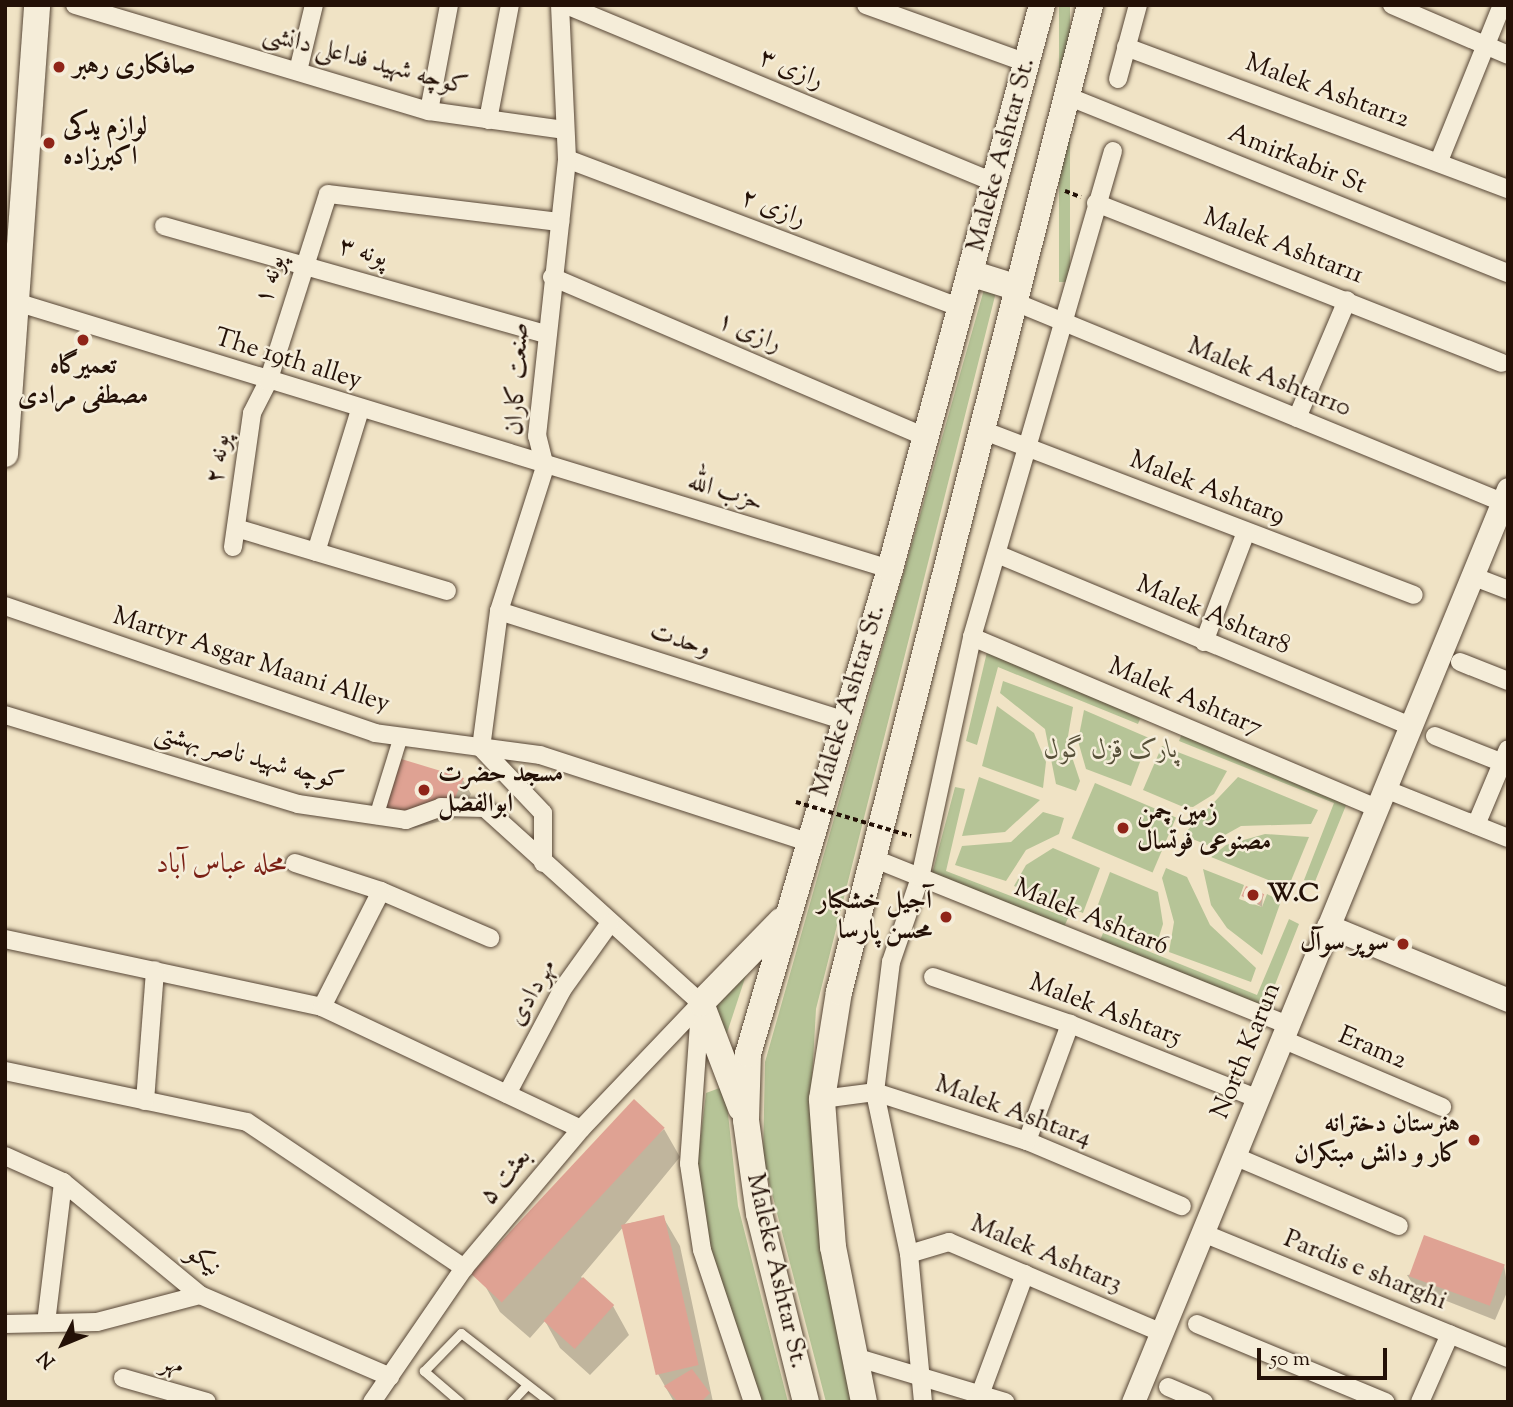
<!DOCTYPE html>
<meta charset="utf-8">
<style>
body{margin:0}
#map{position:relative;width:1513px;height:1407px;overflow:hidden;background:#f0e3c5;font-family:"Sorts Mill Goudy",Amiri,serif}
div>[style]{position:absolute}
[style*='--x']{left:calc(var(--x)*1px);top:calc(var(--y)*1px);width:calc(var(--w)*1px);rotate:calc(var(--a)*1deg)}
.green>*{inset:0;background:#b6c497;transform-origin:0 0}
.shadow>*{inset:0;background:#0003}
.building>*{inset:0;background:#dfa293;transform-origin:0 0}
.path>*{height:3.5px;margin-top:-1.75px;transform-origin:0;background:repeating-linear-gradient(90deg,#241107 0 5px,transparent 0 8.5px)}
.roads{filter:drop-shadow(0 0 2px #574636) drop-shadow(0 0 2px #574636)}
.service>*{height:9px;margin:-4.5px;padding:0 4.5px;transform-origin:4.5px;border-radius:4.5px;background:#f5edd9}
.pedestrian>*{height:14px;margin:-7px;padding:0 7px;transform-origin:7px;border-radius:7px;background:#f5edd9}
.minor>*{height:18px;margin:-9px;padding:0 9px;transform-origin:9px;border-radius:9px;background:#f5edd9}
.tertiary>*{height:23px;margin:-11.5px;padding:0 11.5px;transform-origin:11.5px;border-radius:11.5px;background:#f5edd9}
.secondary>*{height:26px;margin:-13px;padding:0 13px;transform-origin:13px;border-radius:13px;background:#f5edd9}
.path-bridge>*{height:3.5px;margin-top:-1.75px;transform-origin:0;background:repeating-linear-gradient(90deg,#241107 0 5px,transparent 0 8.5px)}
.dots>*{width:19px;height:19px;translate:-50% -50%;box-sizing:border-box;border:4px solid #f5edd9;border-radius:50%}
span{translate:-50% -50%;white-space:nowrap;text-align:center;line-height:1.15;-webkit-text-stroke:5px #f5edd9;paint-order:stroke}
.street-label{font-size:26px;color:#241107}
.poi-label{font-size:26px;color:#241107;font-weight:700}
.left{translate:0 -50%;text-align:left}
.right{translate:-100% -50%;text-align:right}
.park-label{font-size:26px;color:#575039;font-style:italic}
.neighbourhood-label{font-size:28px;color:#7a1f14}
.frame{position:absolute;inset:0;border:7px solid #241107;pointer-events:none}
.north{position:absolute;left:28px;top:1309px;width:70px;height:70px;-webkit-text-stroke:5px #f5edd9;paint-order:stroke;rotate:227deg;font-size:19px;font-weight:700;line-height:28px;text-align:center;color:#241107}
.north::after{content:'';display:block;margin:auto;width:24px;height:32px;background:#241107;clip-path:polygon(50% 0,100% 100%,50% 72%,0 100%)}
.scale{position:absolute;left:1257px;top:1348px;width:130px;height:32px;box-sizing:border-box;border:4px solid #241107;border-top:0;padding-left:9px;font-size:21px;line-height:24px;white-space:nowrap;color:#241107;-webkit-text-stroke:5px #f5edd9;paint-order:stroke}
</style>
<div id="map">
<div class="green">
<i style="left:1059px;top:5px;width:11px;height:277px"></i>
<i style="clip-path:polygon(985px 286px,997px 288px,816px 1009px,812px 1080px,855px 1402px,826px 1402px,763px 1159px,765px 1062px)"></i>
<i style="clip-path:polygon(987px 652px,1142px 714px,1138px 724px,998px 667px,977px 745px,966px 741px)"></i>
<i style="clip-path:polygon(1003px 681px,1073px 707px,1067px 742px,1080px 781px,1076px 791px,1056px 784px,1045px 729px,1000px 693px)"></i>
<i style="clip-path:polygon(997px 706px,1034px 733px,1046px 762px,1043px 788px,982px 766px)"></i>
<i style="clip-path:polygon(1084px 710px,1149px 738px,1131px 786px,1086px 769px,1078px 741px)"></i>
<i style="clip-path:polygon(1183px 731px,1349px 798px,1314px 884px,1304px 880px,1334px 803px,1179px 741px)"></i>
<i style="clip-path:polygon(1162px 746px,1227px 771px,1214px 794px,1193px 807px,1181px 806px,1143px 790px)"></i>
<i style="clip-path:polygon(979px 777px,1040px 800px,1005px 832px,962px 836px)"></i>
<i style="clip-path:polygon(1238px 777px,1318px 810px,1311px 824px,1241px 826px,1207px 845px,1183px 835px)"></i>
<i style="left:1095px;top:783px;width:88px;height:60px;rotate:23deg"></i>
<i style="clip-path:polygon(955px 787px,965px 789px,946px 871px,1068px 918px,1064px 927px,932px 874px)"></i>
<i style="clip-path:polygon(1043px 812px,1064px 818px,1059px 834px,1026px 850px,1006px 881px,955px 865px,962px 846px,1011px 842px)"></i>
<i style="clip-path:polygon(1265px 834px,1309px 837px,1288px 888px,1211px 857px,1226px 845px)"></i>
<i style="clip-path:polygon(1053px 848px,1100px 868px,1083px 913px,1014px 886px,1026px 865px)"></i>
<i style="clip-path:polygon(1166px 868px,1187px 877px,1210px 925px,1256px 968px,1251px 982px,1169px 952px,1174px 922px,1162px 878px)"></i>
<i style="clip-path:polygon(1203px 869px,1244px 885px,1239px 899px,1262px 907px,1267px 894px,1281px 901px,1262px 955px,1227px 928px,1211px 905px)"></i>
<i style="clip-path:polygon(1110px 872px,1158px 892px,1163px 924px,1157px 943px,1093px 918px)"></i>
<i style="clip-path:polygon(1289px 919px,1299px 924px,1265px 1010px,1099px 943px,1103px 933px,1257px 995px)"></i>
<i style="clip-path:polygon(746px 975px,725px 1039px,714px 1009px)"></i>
<i style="clip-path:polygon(725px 1086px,738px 1206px,788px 1402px,761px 1402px,707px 1243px,697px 1167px,706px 1093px)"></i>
</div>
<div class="shadow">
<i style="clip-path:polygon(463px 780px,471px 794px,460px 816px,415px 828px,392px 826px)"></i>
<i style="clip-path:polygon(1263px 895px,1262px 907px,1243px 896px)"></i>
<i style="clip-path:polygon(664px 1129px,680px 1157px,625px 1224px,663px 1217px,680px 1246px,713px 1402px,674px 1402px,658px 1374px,624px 1226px,581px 1277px,613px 1306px,629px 1335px,590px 1375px,560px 1348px,545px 1321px,530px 1338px,500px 1312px,484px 1284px)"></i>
<i style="clip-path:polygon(1504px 1265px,1508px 1290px,1495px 1320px,1416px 1289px,1407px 1275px)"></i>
</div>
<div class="building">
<i style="clip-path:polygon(398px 758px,464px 778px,453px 802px,406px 814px,382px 812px)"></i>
<i style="left:1246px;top:886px;width:20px;height:11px;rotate:24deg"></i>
<i style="left:634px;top:1099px;width:42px;height:239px;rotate:43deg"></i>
<i style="left:664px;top:1215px;width:154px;height:44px;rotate:77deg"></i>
<i style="left:1424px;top:1235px;width:86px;height:44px;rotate:20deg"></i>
<i style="left:583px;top:1277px;width:42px;height:59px;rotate:42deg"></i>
<i style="clip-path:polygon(692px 1369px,710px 1393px,701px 1402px,678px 1402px,664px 1386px)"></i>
</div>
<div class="path">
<i style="--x:1065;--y:191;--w:17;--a:21"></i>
</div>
<div class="roads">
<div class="service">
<i style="--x:460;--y:1402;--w:48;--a:-139.3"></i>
<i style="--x:424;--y:1371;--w:53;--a:-45.8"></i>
<i style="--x:461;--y:1333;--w:113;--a:37.8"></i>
<i style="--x:511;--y:1402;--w:22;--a:-47"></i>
</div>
<div class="pedestrian">
<i style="--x:376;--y:817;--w:85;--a:-72.8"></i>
</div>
<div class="minor">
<i style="--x:75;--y:5;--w:370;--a:16.7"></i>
<i style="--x:429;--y:111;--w:136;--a:8"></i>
<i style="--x:566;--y:5;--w:464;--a:22.5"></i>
<i style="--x:866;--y:5;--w:171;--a:19.8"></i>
<i style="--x:1392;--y:5;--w:126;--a:23.3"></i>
<i style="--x:1126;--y:47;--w:408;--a:20.4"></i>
<i style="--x:298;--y:71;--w:68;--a:-76.4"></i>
<i style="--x:1118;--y:79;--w:77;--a:-74.9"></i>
<i style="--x:1067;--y:96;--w:475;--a:21.9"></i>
<i style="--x:429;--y:111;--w:108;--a:-79.3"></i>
<i style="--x:488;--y:120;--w:117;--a:-79.2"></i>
<i style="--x:567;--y:159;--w:421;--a:20.7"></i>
<i style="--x:1439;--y:161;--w:168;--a:-68"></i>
<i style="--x:1096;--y:203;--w:436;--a:21.5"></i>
<i style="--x:164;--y:226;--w:397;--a:15.8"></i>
<i style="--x:552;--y:277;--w:407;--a:23.2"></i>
<i style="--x:16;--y:302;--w:914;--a:16.99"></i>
<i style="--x:1015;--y:302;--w:526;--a:22.33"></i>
<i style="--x:1297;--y:418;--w:128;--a:-67"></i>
<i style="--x:982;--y:430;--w:462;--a:20.9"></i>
<i style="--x:236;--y:528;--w:220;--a:16.6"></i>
<i style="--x:233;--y:547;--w:135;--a:-81.9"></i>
<i style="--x:252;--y:413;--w:35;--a:-63"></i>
<i style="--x:268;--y:382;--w:197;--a:-72.3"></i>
<i style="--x:328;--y:194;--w:234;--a:6.9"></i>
<i style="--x:316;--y:552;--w:149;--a:-72.8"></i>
<i style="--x:997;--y:554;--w:448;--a:22.6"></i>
<i style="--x:1472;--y:576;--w:39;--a:21"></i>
<i style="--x:5;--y:606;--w:391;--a:18.9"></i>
<i style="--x:375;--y:733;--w:166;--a:7.6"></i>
<i style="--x:540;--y:755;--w:279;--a:18"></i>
<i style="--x:499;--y:611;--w:364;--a:17.6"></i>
<i style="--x:972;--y:637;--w:440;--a:22.9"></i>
<i style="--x:1204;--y:642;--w:118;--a:-69.1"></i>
<i style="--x:1460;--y:662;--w:52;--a:21.6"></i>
<i style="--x:5;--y:715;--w:306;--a:16.9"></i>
<i style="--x:298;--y:804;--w:109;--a:8.4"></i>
<i style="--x:406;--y:820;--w:37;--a:-20"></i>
<i style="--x:441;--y:807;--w:44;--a:1.3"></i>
<i style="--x:485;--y:808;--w:291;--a:42.1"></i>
<i style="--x:1435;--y:736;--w:79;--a:21.7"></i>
<i style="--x:1385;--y:789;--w:132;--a:21.7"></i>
<i style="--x:1476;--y:825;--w:82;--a:-67.2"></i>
<i style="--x:875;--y:859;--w:445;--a:21.9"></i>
<i style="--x:295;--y:863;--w:90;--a:18"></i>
<i style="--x:381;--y:891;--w:119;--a:23.3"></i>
<i style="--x:543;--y:863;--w:50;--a:-90"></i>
<i style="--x:543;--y:813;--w:90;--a:-133.6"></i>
<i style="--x:481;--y:748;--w:138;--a:-82.5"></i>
<i style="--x:499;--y:611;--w:151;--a:-72.3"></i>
<i style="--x:545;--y:467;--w:32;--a:-104"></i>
<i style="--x:537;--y:436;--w:279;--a:-83.8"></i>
<i style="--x:567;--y:159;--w:154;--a:-92.6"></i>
<i style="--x:5;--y:939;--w:324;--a:12.1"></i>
<i style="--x:322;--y:1007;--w:286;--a:25.2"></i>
<i style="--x:933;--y:977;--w:145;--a:18.9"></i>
<i style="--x:1070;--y:1024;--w:202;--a:21.7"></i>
<i style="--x:322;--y:1007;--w:130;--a:-63"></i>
<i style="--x:700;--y:1010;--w:154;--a:94.1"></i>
<i style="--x:689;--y:1164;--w:87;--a:81.4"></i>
<i style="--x:702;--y:1250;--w:160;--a:71.5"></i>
<i style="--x:1282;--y:1039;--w:174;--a:23"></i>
<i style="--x:5;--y:1071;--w:247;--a:11.9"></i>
<i style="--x:247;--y:1122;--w:262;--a:33.9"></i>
<i style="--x:507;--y:1094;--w:118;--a:-62.1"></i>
<i style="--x:562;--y:990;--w:82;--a:-54.4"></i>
<i style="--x:822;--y:1099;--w:53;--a:-7.5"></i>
<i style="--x:875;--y:1092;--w:160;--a:17.9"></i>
<i style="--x:1027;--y:1141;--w:168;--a:22.8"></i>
<i style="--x:145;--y:1101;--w:131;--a:-85.6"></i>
<i style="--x:1027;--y:1141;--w:125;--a:-69.8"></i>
<i style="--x:5;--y:1156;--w:64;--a:24.1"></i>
<i style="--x:63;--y:1182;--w:178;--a:39.5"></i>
<i style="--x:200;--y:1295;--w:207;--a:23.3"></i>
<i style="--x:1234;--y:1156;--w:179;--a:23"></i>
<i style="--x:1203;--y:1233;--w:330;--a:22.3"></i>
<i style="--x:909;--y:1254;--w:42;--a:-16.7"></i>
<i style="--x:949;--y:1242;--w:232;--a:23.1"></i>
<i style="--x:46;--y:1323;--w:142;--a:-83.1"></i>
<i style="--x:5;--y:1324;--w:92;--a:-1.2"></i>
<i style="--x:97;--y:1322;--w:106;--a:-14.7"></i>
<i style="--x:1197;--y:1324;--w:204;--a:22.5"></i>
<i style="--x:855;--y:1357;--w:157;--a:16.7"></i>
<i style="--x:123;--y:1378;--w:87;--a:15.9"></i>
<i style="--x:1168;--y:1387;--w:39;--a:23"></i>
<i style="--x:981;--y:1392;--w:126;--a:-69.6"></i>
<i style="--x:372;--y:1402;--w:163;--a:-55.5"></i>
<i style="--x:464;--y:1268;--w:182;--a:-49.9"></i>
<i style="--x:581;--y:1129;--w:174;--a:-46.4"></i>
<i style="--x:923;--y:1402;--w:149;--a:-95.4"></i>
<i style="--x:909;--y:1254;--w:166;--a:-101.9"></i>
<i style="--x:875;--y:1092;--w:131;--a:-83"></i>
<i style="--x:891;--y:962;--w:89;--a:-71"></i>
<i style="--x:920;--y:878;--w:247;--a:-77.8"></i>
<i style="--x:972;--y:637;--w:506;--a:-73.82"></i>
<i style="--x:1420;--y:1402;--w:74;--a:-66.2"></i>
</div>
<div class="tertiary">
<i style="--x:1328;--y:926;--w:195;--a:22.3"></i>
<i style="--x:1133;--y:1402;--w:987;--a:-67.67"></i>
</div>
<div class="secondary">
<i style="--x:970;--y:273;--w:50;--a:17.4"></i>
<i style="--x:5;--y:454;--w:450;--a:-85.9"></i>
<i style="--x:741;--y:1108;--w:112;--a:-110.9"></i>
<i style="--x:701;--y:1003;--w:115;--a:-45.7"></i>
<i style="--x:806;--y:1402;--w:194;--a:-104"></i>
<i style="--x:759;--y:1214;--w:95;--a:-97.9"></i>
<i style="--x:746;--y:1120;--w:66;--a:-88.3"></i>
<i style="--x:748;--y:1054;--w:505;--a:-73.68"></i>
<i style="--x:890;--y:569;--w:584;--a:-74.92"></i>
<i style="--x:864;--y:1402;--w:158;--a:-101.3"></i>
<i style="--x:833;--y:1247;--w:148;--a:-94.3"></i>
<i style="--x:822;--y:1099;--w:108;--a:-81"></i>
<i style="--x:839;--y:992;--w:1018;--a:-75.73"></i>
</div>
</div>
<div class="path-bridge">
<i style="--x:796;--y:802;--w:120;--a:16.5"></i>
</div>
<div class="dots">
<i style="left:59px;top:67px;background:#8f2418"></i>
<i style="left:49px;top:143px;background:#8f2418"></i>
<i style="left:83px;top:340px;background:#8f2418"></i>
<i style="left:424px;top:790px;background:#8f2418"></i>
<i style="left:1123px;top:828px;background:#8f2418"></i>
<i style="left:1253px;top:895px;background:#8f2418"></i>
<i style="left:946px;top:917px;background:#8f2418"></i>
<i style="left:1403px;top:944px;background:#8f2418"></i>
<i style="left:1474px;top:1140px;background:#8f2418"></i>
</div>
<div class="street-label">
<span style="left:365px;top:61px;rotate:15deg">کوچه شهید فداعلی دانشی</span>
<span style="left:791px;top:70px;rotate:23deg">رازی ۳</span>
<span style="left:1327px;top:92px;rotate:20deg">Malek Ashtar12</span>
<span style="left:1002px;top:155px;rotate:-75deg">Maleke Ashtar St.</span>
<span style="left:1297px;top:160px;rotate:22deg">Amirkabir St</span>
<span style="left:773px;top:209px;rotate:21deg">رازی ۲</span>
<span style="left:1283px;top:247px;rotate:21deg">Malek Ashtar11</span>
<span style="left:363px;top:253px;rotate:16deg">پونه ۳</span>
<span style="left:271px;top:280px;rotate:-73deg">پونه ۱</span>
<span style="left:749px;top:333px;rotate:23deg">رازی ۱</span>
<span style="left:288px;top:360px;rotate:17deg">The 19th alley</span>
<span style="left:1269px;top:378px;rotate:22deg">Malek Ashtar10</span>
<span style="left:518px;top:379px;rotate:-87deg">صنعت کاران</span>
<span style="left:219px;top:459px;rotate:-82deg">پونه ۲</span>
<span style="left:1207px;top:489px;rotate:21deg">Malek Ashtar9</span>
<span style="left:725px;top:493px;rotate:17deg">حزب الله</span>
<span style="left:1213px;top:616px;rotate:23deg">Malek Ashtar8</span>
<span style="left:680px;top:641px;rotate:18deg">وحدت</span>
<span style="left:251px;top:661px;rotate:18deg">Martyr Asgar Maani Alley</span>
<span style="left:1185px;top:698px;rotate:23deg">Malek Ashtar7</span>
<span style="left:849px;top:701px;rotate:-73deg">Maleke Ashtar St.</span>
<span style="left:249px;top:758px;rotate:15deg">کوچه شهید ناصر بهشتی</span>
<span style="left:1091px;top:918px;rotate:22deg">Malek Ashtar6</span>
<span style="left:533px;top:993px;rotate:-60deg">مهردادی</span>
<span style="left:1105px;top:1011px;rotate:21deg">Malek Ashtar5</span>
<span style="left:1372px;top:1049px;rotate:23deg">Eram2</span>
<span style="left:1247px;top:1051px;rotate:-68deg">North Karun</span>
<span style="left:1013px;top:1112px;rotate:20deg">Malek Ashtar4</span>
<span style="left:506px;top:1177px;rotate:-50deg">بعثت ۵</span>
<span style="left:1046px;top:1255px;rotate:23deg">Malek Ashtar3</span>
<span style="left:203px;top:1261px;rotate:36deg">نیکو</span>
<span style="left:776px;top:1271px;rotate:77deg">Maleke Ashtar St.</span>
<span style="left:1365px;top:1271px;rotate:22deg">Pardis e sharghi</span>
<span style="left:172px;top:1365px;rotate:16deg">مهر</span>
</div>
<div class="poi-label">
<span class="left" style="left:73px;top:67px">صافکاری رهبر</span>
<span class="left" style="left:63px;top:143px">لوازم یدکی<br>اکبرزاده</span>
<span style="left:83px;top:382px">تعمیرگاه<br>مصطفی مرادی</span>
<span class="left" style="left:438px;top:790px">مسجد حضرت<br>ابوالفضل</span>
<span class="left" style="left:1137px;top:828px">زمین چمن<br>مصنوعی فوتسال</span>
<span class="left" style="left:1267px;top:895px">W.C</span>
<span class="right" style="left:932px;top:917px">آجیل خشکبار<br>محسن پارسا</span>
<span class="right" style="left:1389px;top:944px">سوپر سوآل</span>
<span class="right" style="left:1460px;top:1140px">هنرستان دخترانه<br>کار و دانش مبتکران</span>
</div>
<div class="park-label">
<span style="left:1111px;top:751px">پارک قزل گول</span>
</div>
<div class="neighbourhood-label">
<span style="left:221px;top:865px">محله عباس آباد</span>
</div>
<div class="frame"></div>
<div class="north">N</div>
<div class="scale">50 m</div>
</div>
